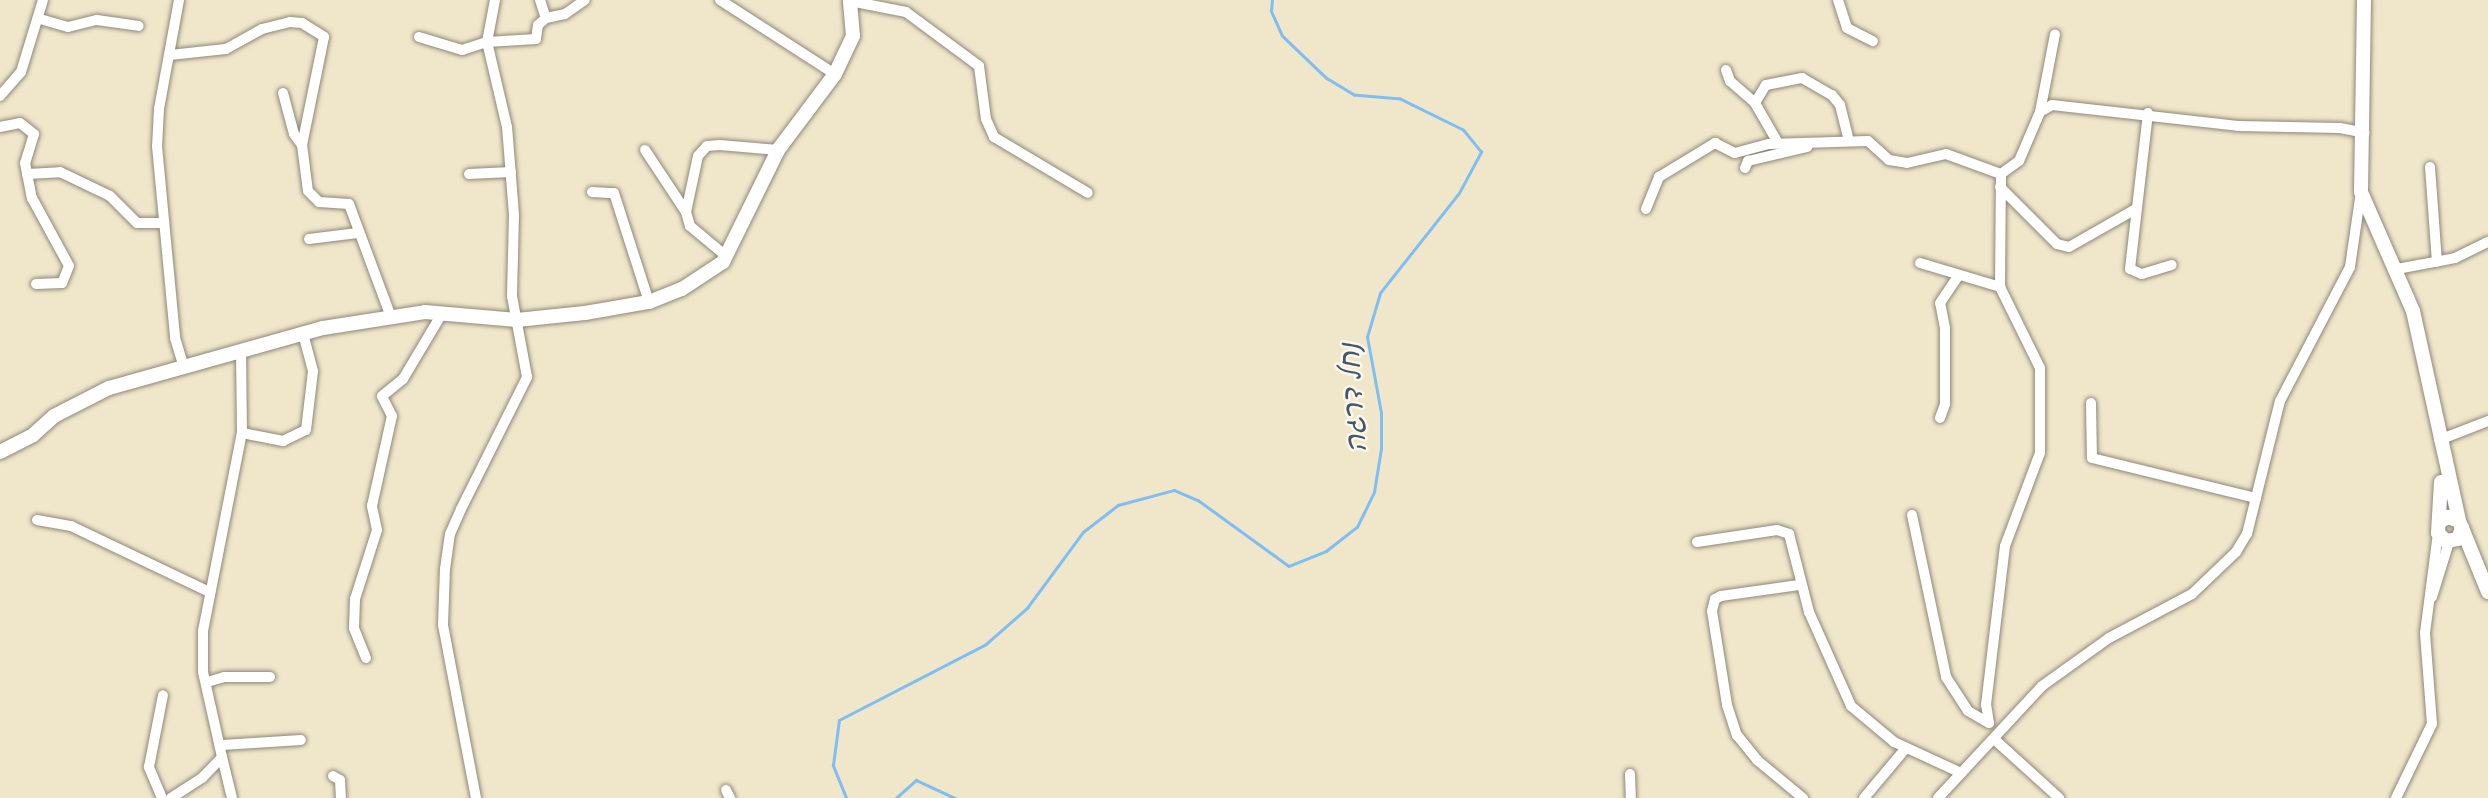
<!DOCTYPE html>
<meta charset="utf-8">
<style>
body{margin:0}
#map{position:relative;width:2488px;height:798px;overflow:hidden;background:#f0e6ca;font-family:Mynerve,"Playpen Sans Hebrew",sans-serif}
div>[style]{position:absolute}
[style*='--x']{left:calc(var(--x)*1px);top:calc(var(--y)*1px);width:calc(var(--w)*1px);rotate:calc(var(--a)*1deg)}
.stream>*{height:2.5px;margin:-1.25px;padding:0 1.25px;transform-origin:1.25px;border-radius:1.25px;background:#7fbef3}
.roads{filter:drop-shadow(0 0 2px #8e887a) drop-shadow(0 0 2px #8e887a)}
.street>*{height:10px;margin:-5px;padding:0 5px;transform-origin:5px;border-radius:5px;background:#fff}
.secondary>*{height:14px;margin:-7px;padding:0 7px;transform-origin:7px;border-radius:7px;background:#fff}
span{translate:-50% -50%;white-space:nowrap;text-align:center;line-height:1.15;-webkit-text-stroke:5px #fbf7ec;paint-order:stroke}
.water-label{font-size:28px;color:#445767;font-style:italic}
</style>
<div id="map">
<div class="stream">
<i style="--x:846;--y:798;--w:35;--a:-112"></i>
<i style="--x:833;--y:765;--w:45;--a:-82.4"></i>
<i style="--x:839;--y:720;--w:165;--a:-27.3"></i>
<i style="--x:986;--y:644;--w:55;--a:-41.3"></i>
<i style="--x:1027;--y:608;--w:94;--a:-53.6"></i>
<i style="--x:1083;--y:532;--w:44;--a:-37.6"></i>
<i style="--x:1118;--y:505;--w:58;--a:-15"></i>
<i style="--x:1174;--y:490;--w:26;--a:23"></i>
<i style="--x:1198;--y:500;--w:112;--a:36"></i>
<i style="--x:1289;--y:566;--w:40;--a:-22"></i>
<i style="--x:1326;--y:551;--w:39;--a:-38"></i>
<i style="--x:1357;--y:527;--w:39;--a:-64"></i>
<i style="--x:1374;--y:492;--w:44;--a:-80.8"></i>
<i style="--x:1381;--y:449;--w:36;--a:-90"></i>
<i style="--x:1381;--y:413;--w:77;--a:-100.4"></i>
<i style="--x:1367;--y:337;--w:46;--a:-73.5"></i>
<i style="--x:1380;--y:293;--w:127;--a:-51.7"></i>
<i style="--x:1459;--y:193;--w:47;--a:-61.8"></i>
<i style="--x:1481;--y:152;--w:28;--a:-129"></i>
<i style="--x:1463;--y:130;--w:70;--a:-153.8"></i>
<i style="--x:1400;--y:99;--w:46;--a:-175"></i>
<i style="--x:1354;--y:95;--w:31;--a:-149"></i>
<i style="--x:1327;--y:79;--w:62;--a:-136.3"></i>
<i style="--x:1282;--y:36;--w:27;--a:-114"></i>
<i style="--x:1271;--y:11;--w:11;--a:-85"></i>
<i style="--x:896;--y:798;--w:27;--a:-42"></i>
<i style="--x:916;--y:780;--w:43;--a:24.8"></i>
</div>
<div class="roads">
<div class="street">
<i style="--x:179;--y:0;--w:111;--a:100.4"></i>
<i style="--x:159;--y:109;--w:37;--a:93"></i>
<i style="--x:157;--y:146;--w:193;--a:84.6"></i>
<i style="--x:175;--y:338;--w:30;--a:73"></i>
<i style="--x:540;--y:0;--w:19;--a:72"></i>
<i style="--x:720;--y:0;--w:137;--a:32.8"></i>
<i style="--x:1838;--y:0;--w:29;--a:72"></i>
<i style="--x:1847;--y:28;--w:29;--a:27"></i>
<i style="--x:850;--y:1;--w:57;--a:11.1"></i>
<i style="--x:906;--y:12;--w:91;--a:36.5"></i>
<i style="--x:979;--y:66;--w:53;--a:82.5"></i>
<i style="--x:986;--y:119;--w:20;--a:66"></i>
<i style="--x:994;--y:137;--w:109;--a:30.8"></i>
<i style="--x:40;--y:19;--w:29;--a:16"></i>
<i style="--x:68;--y:27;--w:30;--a:-14"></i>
<i style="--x:97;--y:20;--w:42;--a:8.1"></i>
<i style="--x:419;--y:37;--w:45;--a:16.8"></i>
<i style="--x:462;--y:50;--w:26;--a:-18"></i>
<i style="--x:487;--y:42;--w:49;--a:-3.5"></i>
<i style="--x:536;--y:39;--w:14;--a:-82"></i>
<i style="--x:538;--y:25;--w:11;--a:-41"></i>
<i style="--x:546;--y:18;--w:19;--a:-12"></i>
<i style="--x:565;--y:14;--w:24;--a:-35"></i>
<i style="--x:170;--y:55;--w:56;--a:-6.1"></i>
<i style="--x:226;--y:49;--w:41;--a:-29.1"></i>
<i style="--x:262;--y:29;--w:29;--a:-14"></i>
<i style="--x:290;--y:22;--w:12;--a:5"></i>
<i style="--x:302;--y:23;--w:26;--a:32"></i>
<i style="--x:324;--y:37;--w:110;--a:101.5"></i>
<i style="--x:302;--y:145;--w:46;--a:82.6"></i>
<i style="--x:308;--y:191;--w:16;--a:45"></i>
<i style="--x:319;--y:202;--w:30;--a:4"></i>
<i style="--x:349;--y:204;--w:121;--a:69.6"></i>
<i style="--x:1726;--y:70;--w:12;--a:70"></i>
<i style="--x:1730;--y:81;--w:33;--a:41"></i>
<i style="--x:1755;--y:103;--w:46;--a:60.1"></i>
<i style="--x:283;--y:93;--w:42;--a:75"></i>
<i style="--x:294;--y:134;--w:14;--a:54"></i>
<i style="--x:0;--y:96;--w:32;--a:-49"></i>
<i style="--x:21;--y:72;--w:75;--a:-73"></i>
<i style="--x:1755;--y:103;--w:21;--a:-59"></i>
<i style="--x:1766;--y:85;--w:37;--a:-11"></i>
<i style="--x:1802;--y:78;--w:34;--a:30"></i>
<i style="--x:1832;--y:95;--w:13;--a:51"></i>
<i style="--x:1840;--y:105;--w:36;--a:76"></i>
<i style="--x:2040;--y:112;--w:79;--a:-79.1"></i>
<i style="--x:2148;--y:113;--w:157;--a:96.6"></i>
<i style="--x:2130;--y:269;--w:13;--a:23"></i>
<i style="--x:2142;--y:274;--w:31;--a:-17"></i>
<i style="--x:0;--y:127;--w:20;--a:-11"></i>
<i style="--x:20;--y:123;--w:18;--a:38"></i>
<i style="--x:34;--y:134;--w:30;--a:107"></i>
<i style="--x:25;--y:163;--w:36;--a:79"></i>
<i style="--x:32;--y:198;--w:77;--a:61.4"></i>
<i style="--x:69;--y:266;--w:18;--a:112"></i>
<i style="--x:62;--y:283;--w:26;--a:178"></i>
<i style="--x:645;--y:150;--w:74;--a:56.5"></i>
<i style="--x:2430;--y:167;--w:95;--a:85.8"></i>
<i style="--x:1745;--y:168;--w:8;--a:-67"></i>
<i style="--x:1748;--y:161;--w:61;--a:-13.3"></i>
<i style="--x:27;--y:174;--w:33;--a:-3"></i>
<i style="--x:60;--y:172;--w:55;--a:25.6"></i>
<i style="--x:110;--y:196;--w:38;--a:45"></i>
<i style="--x:137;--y:223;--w:27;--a:0"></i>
<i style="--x:469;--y:174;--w:42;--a:-2.7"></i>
<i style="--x:2000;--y:187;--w:81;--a:45"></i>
<i style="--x:2057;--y:244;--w:12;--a:14"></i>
<i style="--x:2069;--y:247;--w:77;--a:-29.6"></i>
<i style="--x:592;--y:192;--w:22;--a:3"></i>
<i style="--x:614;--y:193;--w:114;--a:72.2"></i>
<i style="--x:1646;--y:209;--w:35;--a:-68"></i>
<i style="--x:1659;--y:177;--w:66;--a:-31.3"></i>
<i style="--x:1715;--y:143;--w:22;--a:27"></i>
<i style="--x:1735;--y:153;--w:35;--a:-15"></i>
<i style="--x:1769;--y:144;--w:99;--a:-1.7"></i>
<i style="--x:1868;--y:141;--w:28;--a:42"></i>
<i style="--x:1889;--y:160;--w:18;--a:9"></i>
<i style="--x:1907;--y:163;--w:40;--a:-13"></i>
<i style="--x:1946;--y:154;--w:59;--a:20"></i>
<i style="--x:2001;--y:174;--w:22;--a:-36"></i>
<i style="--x:2019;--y:161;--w:53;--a:-66.8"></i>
<i style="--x:2040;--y:112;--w:14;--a:-30"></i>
<i style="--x:2052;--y:105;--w:187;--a:6.4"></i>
<i style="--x:2238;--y:126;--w:102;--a:1.1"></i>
<i style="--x:2340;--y:128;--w:25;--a:11"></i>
<i style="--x:309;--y:239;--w:49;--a:-7"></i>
<i style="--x:726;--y:256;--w:47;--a:-140.2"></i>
<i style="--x:690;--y:226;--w:15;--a:-106"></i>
<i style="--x:686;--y:212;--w:57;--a:-77.9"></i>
<i style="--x:698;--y:156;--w:13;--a:-48"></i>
<i style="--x:707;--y:146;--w:13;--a:-4"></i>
<i style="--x:720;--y:145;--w:58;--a:4.9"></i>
<i style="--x:1920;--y:263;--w:84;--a:16.7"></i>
<i style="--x:2397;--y:269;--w:59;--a:-10.7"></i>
<i style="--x:2455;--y:258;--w:37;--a:-26"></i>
<i style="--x:2091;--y:403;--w:55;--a:89"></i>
<i style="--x:2092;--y:458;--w:169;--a:13.7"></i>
<i style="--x:1940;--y:418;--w:15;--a:-70"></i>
<i style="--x:1945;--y:404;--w:76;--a:-90"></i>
<i style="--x:1945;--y:328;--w:25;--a:-101"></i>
<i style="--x:1940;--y:303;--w:32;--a:-56"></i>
<i style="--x:242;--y:433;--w:42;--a:11"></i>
<i style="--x:283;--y:441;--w:25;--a:-26"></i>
<i style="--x:306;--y:430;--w:59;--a:-83.2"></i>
<i style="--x:313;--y:371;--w:39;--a:-105"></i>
<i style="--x:2439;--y:440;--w:53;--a:-21.2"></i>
<i style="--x:1912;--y:515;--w:166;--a:78.1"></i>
<i style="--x:1946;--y:677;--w:40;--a:57.1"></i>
<i style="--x:1968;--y:711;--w:24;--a:30"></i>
<i style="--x:1989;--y:723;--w:18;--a:-99"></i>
<i style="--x:1986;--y:705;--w:160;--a:-83.2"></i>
<i style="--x:2005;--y:546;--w:99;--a:-69.4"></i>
<i style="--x:2040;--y:453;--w:85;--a:-90"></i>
<i style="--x:2040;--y:368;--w:90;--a:-116.3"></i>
<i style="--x:2000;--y:287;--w:113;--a:-89.5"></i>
<i style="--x:37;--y:520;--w:35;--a:10"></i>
<i style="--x:71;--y:526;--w:151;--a:25.5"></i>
<i style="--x:1697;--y:542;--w:81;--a:-8.5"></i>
<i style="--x:1777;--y:530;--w:13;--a:18"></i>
<i style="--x:1789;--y:534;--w:81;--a:75.6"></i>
<i style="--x:1809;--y:612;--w:103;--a:65.9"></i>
<i style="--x:1851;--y:706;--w:56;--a:39.9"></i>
<i style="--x:1894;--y:742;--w:74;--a:24.8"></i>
<i style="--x:1799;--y:585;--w:79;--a:172"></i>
<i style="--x:1721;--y:596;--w:7;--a:153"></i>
<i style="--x:1715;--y:599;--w:12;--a:104"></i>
<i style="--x:1712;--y:611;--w:95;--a:80.9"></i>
<i style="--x:1727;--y:705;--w:32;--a:72"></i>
<i style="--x:1737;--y:735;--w:32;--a:51"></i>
<i style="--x:1757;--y:760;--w:60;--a:39.6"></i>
<i style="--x:2432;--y:597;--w:58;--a:-72.8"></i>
<i style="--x:366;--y:658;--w:32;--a:-112"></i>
<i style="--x:354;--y:628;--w:29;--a:-88"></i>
<i style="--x:355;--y:599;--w:72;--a:-72.3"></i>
<i style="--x:377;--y:530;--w:25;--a:-102"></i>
<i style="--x:372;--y:506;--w:92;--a:-77.5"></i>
<i style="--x:392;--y:416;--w:22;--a:-117"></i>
<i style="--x:382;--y:396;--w:27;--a:-39"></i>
<i style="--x:403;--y:379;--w:78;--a:-59.2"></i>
<i style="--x:207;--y:682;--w:18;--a:-16"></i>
<i style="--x:224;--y:677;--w:46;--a:0"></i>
<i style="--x:1994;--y:739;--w:88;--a:42.2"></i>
<i style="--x:222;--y:745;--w:79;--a:-3.6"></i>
<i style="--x:222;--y:757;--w:42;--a:76.3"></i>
<i style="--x:1630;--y:774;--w:24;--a:88"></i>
<i style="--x:333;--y:776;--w:8;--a:30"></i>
<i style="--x:340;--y:780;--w:18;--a:87"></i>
<i style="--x:726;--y:790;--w:9;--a:63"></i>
<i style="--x:162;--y:798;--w:34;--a:-113"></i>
<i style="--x:149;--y:767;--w:73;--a:-79"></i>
<i style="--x:171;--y:798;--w:37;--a:-33"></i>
<i style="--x:202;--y:778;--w:29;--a:-46"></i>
<i style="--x:222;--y:757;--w:87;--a:-102.6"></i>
<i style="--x:203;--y:672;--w:41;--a:-90"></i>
<i style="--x:203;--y:631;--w:202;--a:-78.9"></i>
<i style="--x:242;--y:433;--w:83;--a:-90.7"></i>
<i style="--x:476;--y:798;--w:176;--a:-100.8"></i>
<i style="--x:443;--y:625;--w:56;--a:-88"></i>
<i style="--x:445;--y:569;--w:35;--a:-82"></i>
<i style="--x:450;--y:534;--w:27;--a:-66"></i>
<i style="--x:461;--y:509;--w:148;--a:-63.4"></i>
<i style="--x:527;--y:377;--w:82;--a:-100.5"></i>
<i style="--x:512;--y:296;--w:81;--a:-88.6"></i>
<i style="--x:514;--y:215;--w:88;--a:-94.5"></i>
<i style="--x:507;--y:127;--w:87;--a:-103.2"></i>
<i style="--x:487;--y:42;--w:43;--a:-79.2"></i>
<i style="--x:1864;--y:798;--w:65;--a:-50"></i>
<i style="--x:1938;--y:798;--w:153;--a:-47.1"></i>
<i style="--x:2042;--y:686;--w:82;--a:-35.6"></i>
<i style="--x:2109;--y:638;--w:94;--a:-27.9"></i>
<i style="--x:2192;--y:594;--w:61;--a:-43.7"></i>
<i style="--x:2236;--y:552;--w:21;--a:-59"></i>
<i style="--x:2247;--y:534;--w:137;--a:-76.1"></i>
<i style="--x:2280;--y:401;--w:151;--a:-62.4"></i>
<i style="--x:2350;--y:267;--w:76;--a:-81.7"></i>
<i style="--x:2396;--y:798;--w:82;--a:-64.1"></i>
<i style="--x:2432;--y:724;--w:91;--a:-94.4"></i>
<i style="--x:2425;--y:633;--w:101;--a:-82.6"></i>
</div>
<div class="secondary">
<i style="--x:2364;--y:0;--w:192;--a:90.9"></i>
<i style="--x:2361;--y:192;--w:130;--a:66.4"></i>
<i style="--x:2413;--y:311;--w:215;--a:77.6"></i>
<i style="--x:0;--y:452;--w:37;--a:-27"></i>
<i style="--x:33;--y:435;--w:28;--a:-42"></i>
<i style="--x:54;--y:416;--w:62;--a:-27"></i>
<i style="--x:109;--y:388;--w:222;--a:-15.7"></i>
<i style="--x:323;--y:328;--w:103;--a:-8.9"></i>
<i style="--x:425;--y:312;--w:92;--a:5"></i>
<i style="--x:517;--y:320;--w:68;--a:-5.9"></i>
<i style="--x:585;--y:313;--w:65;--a:-9.8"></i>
<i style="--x:649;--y:302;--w:35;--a:-22"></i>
<i style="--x:682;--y:289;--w:49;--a:-33.4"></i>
<i style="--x:723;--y:262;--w:125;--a:-63.8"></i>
<i style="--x:778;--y:150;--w:95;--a:-53.1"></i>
<i style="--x:835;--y:74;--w:42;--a:-64.7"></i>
<i style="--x:853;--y:36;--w:36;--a:-95"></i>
<i style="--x:2441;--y:482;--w:51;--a:93.4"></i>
<i style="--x:2438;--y:533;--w:11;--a:45"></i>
<i style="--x:2446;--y:541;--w:12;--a:-9"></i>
<i style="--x:2458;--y:539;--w:12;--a:-70"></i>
<i style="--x:2462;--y:528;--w:8;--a:-113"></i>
<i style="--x:2459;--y:521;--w:12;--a:-160"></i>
<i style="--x:2448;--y:517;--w:8;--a:150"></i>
<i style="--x:2462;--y:528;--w:69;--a:67.9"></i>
</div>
</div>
<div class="water-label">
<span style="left:1355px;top:398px;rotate:-94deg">נחל דרגה</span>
</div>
</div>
